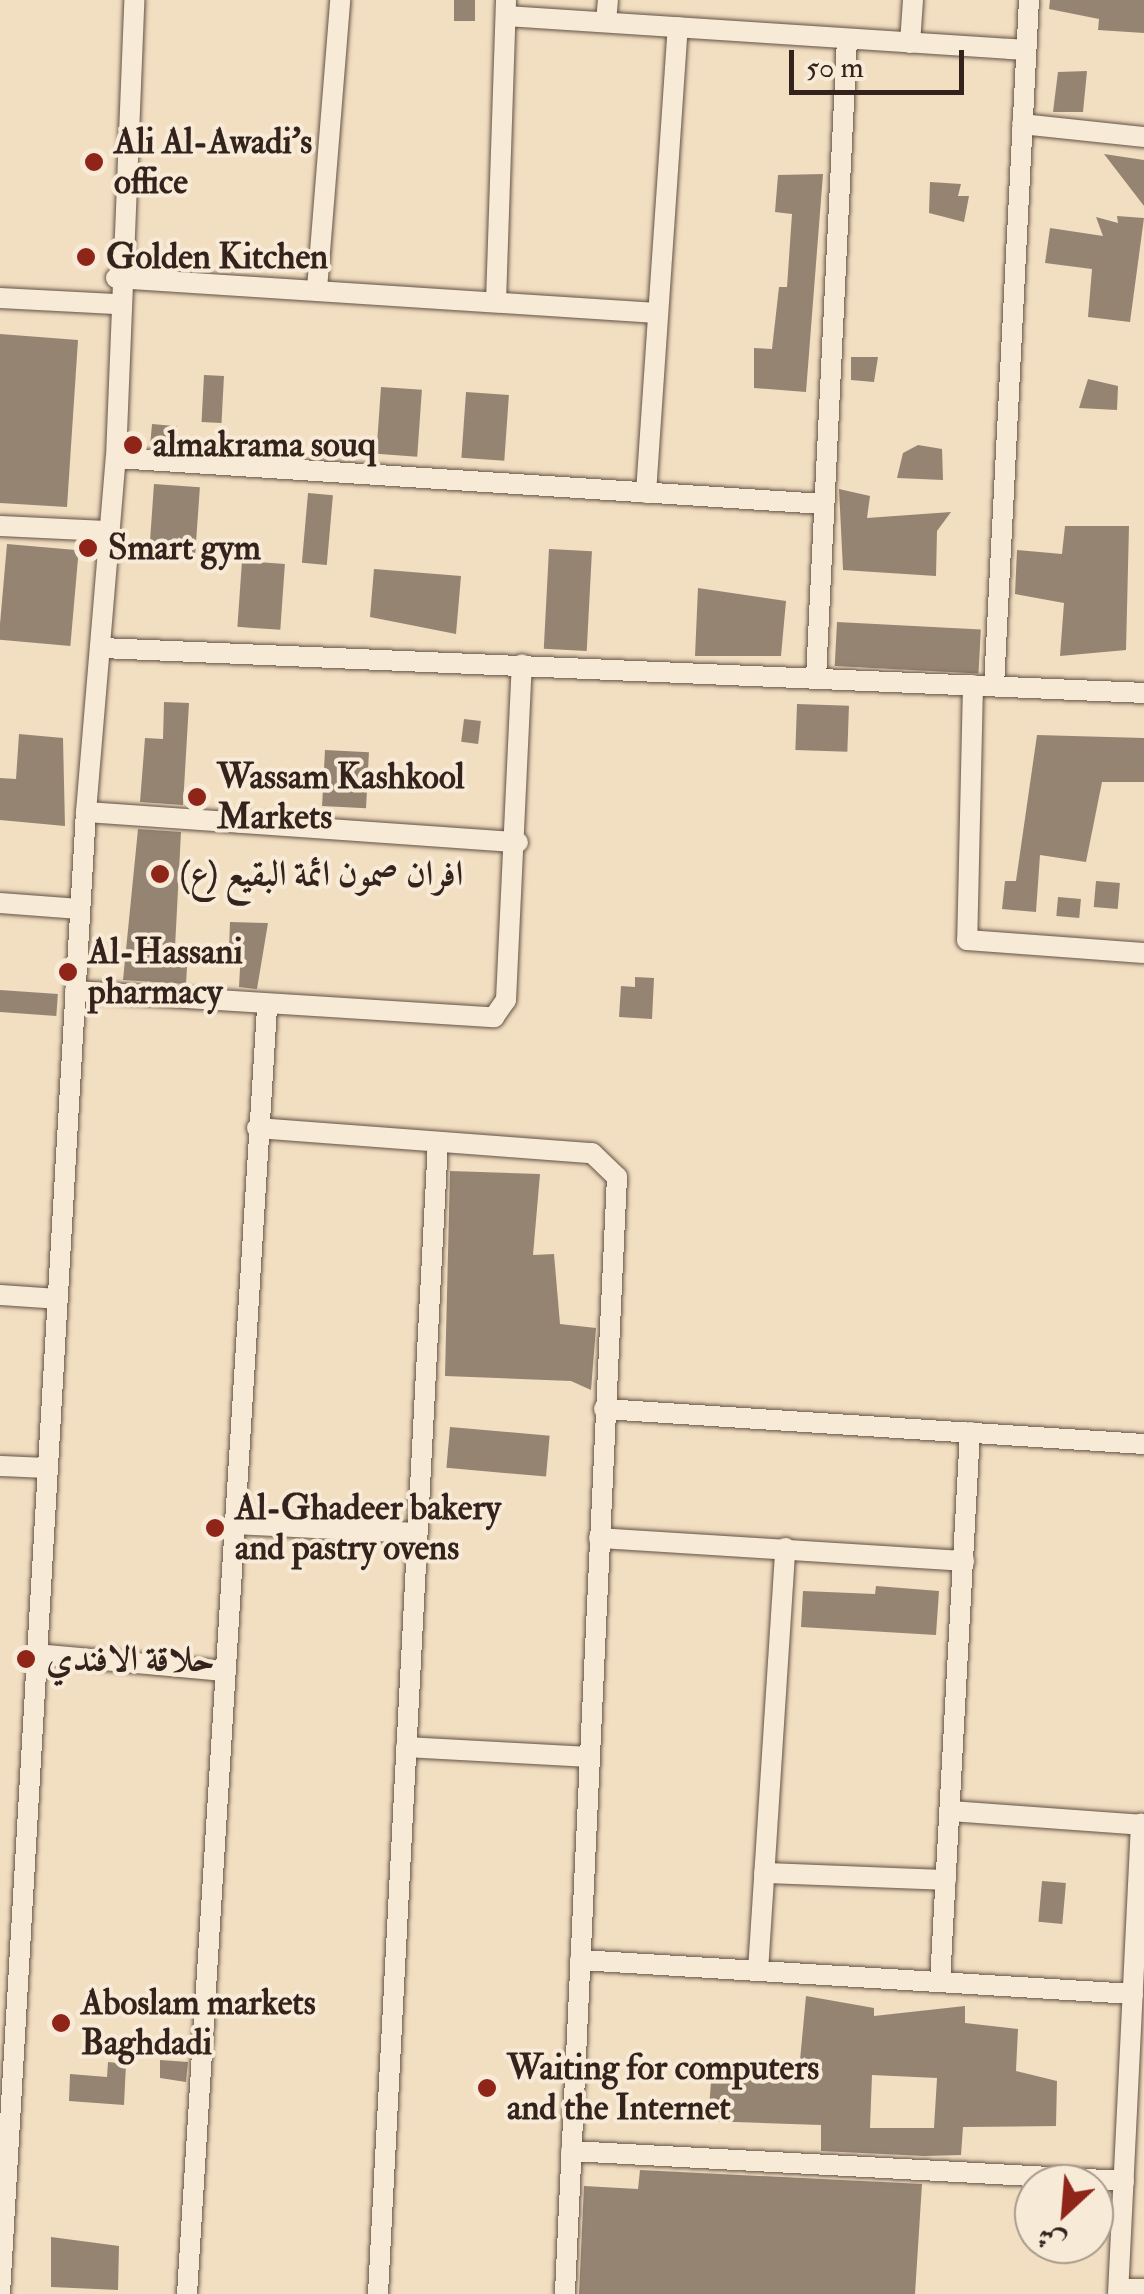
<!DOCTYPE html>
<meta charset="utf-8">
<style>
body{margin:0}
#map{position:relative;width:1144px;height:2294px;overflow:hidden;background:#f2dec1;font-family:"IM FELL Double Pica",Amiri,serif}
div>[style]{position:absolute}
[style*='--x']{left:calc(var(--x)*1px);top:calc(var(--y)*1px);width:calc(var(--w)*1px);rotate:calc(var(--a)*1deg)}
.building>*{inset:0;background:#968472;transform-origin:0 0}
.roads{filter:drop-shadow(0 0 2px #635245) drop-shadow(0 0 2px #635245)}
.minor>*{height:20px;margin:-10px;padding:0 10px;transform-origin:10px;border-radius:10px;background:#f7ead7}
.dots>*{width:28px;height:28px;translate:-50% -50%;box-sizing:border-box;border:5px solid #f7ead7;border-radius:50%}
span{translate:-50% -50%;white-space:nowrap;text-align:center;line-height:1.15;-webkit-text-stroke:8px #f7ead7;paint-order:stroke}
.poi-label{font-size:35px;color:#33231c;font-weight:700}
.left{translate:0 -50%;text-align:left}
.north{position:absolute;left:1014px;top:2164px;width:100px;height:100px;box-sizing:border-box;background:#f7ead7;border:2px solid #a99a8c;border-radius:50%;rotate:206deg;font-size:28px;font-weight:700;line-height:40px;text-align:center;color:#33231c}
.north::after{content:'';display:block;margin:auto;width:35px;height:45px;background:#8f2418;clip-path:polygon(50% 0,100% 100%,50% 72%,0 100%)}
.scale{position:absolute;left:789px;top:50px;width:175px;height:45px;box-sizing:border-box;border:5px solid #33231c;border-top:0;padding-left:12px;font-size:30px;line-height:35px;white-space:nowrap;color:#33231c;-webkit-text-stroke:8px #f7ead7;paint-order:stroke}
</style>
<div id="map">
<div class="building">
<i style="left:454px;top:0;width:21px;height:21px"></i>
<i style="clip-path:polygon(1050px 0,1144px 0,1144px 33px,1098px 30px,1099px 19px,1049px 9px)"></i>
<i style="clip-path:polygon(1087px 71px,1083px 112px,1053px 112px,1058px 72px)"></i>
<i style="clip-path:polygon(1104px 154px,1144px 160px,1144px 206px)"></i>
<i style="clip-path:polygon(823px 174px,806px 392px,754px 388px,754px 348px,772px 349px,779px 287px,787px 287px,792px 214px,775px 212px,778px 175px)"></i>
<i style="clip-path:polygon(930px 182px,961px 184px,958px 196px,969px 196px,964px 222px,929px 213px)"></i>
<i style="clip-path:polygon(1117px 216px,1144px 218px,1130px 322px,1088px 317px,1092px 269px,1045px 263px,1050px 228px,1103px 236px,1096px 217px,1118px 223px)"></i>
<i style="clip-path:polygon(0 334px,78px 340px,67px 507px,0 503px)"></i>
<i style="clip-path:polygon(851px 357px,878px 357px,874px 382px,851px 380px)"></i>
<i style="left:204px;top:375px;width:20px;height:47px;rotate:3deg"></i>
<i style="clip-path:polygon(1088px 379px,1118px 386px,1117px 410px,1079px 408px)"></i>
<i style="left:381px;top:387px;width:41px;height:67px;rotate:4deg"></i>
<i style="left:466px;top:392px;width:43px;height:66px;rotate:4deg"></i>
<i style="left:152px;top:424px;width:25px;height:19px;rotate:5deg"></i>
<i style="clip-path:polygon(918px 445px,942px 449px,943px 480px,897px 478px,903px 453px)"></i>
<i style="left:154px;top:484px;width:46px;height:74px;rotate:4deg"></i>
<i style="clip-path:polygon(839px 489px,870px 496px,867px 518px,951px 512px,937px 531px,936px 576px,843px 570px)"></i>
<i style="left:308px;top:493px;width:25px;height:70px;rotate:5deg"></i>
<i style="clip-path:polygon(1065px 526px,1129px 526px,1126px 650px,1060px 656px,1064px 603px,1015px 594px,1017px 550px,1062px 554px)"></i>
<i style="left:7px;top:544px;width:72px;height:96px;rotate:5deg"></i>
<i style="left:549px;top:549px;width:43px;height:100px;rotate:3deg"></i>
<i style="left:242px;top:561px;width:43px;height:66px;rotate:4deg"></i>
<i style="clip-path:polygon(374px 569px,461px 576px,456px 634px,370px 617px)"></i>
<i style="clip-path:polygon(698px 588px,786px 601px,781px 656px,695px 656px)"></i>
<i style="left:837px;top:622px;width:144px;height:44px;rotate:3deg"></i>
<i style="clip-path:polygon(164px 702px,189px 703px,183px 805px,140px 802px,145px 738px,163px 739px)"></i>
<i style="left:797px;top:704px;width:52px;height:46px;rotate:2deg"></i>
<i style="left:464px;top:719px;width:17px;height:23px;rotate:7deg"></i>
<i style="clip-path:polygon(19px 734px,63px 738px,65px 826px,0 820px,0 778px,16px 779px)"></i>
<i style="clip-path:polygon(1037px 735px,1144px 738px,1144px 782px,1102px 782px,1086px 862px,1040px 855px,1036px 912px,1002px 909px,1005px 881px,1016px 881px)"></i>
<i style="left:325px;top:750px;width:44px;height:56px;rotate:3deg"></i>
<i style="clip-path:polygon(138px 829px,181px 832px,174px 967px,187px 967px,186px 984px,123px 980px)"></i>
<i style="left:1096px;top:881px;width:24px;height:26px;rotate:5deg"></i>
<i style="left:1058px;top:897px;width:23px;height:19px;rotate:5deg"></i>
<i style="clip-path:polygon(230px 922px,268px 923px,257px 989px,239px 987px,241px 949px,229px 949px)"></i>
<i style="clip-path:polygon(635px 977px,654px 978px,652px 1019px,619px 1017px,621px 986px,635px 987px)"></i>
<i style="left:0;top:990px;width:58px;height:22px;rotate:4deg"></i>
<i style="clip-path:polygon(450px 1171px,540px 1174px,533px 1255px,554px 1254px,560px 1324px,596px 1328px,591px 1390px,571px 1381px,445px 1376px)"></i>
<i style="left:450px;top:1427px;width:100px;height:41px;rotate:5deg"></i>
<i style="clip-path:polygon(876px 1586px,939px 1591px,936px 1635px,801px 1627px,803px 1591px,875px 1594px)"></i>
<i style="left:1042px;top:1881px;width:24px;height:41px;rotate:5deg"></i>
<i style="clip-path:polygon(evenodd,806px 1996px,874px 2008px,874px 2016px,965px 2006px,965px 2023px,1018px 2029px,1016px 2071px,1057px 2081px,1056px 2126px,963px 2127px,961px 2155px,924px 2156px,821px 2151px,821px 2125px,708px 2121px,712px 2069px,799px 2071px,806px 1996px,872px 2075px,937px 2078px,934px 2128px,870px 2128px,872px 2075px)"></i>
<i style="clip-path:polygon(160px 2060px,188px 2062px,186px 2082px,160px 2078px)"></i>
<i style="clip-path:polygon(108px 2062px,126px 2064px,124px 2105px,69px 2101px,70px 2074px,107px 2077px)"></i>
<i style="clip-path:polygon(640px 2170px,922px 2184px,915px 2294px,579px 2294px,584px 2186px,638px 2189px)"></i>
<i style="clip-path:polygon(51px 2237px,119px 2246px,118px 2290px,51px 2287px)"></i>
</div>
<div class="roads">
<div class="minor">
<i style="--x:506;--y:16;--w:521;--a:3.74"></i>
<i style="--x:606;--y:22;--w:22;--a:-85"></i>
<i style="--x:910;--y:43;--w:43;--a:-86"></i>
<i style="--x:1022;--y:124;--w:123;--a:6.1"></i>
<i style="--x:116;--y:278;--w:542;--a:3.7"></i>
<i style="--x:317;--y:289;--w:290;--a:-85.4"></i>
<i style="--x:0;--y:298;--w:115;--a:3"></i>
<i style="--x:496;--y:302;--w:302;--a:-88.1"></i>
<i style="--x:116;--y:458;--w:709;--a:3.72"></i>
<i style="--x:646;--y:493;--w:467;--a:-86.1"></i>
<i style="--x:0;--y:526;--w:107;--a:2.7"></i>
<i style="--x:102;--y:648;--w:1043;--a:2.47"></i>
<i style="--x:816;--y:678;--w:640;--a:-87.22"></i>
<i style="--x:973;--y:685;--w:255;--a:91.3"></i>
<i style="--x:967;--y:940;--w:177;--a:4.2"></i>
<i style="--x:994;--y:686;--w:687;--a:-87.08"></i>
<i style="--x:86;--y:812;--w:433;--a:4"></i>
<i style="--x:0;--y:903;--w:80;--a:4.3"></i>
<i style="--x:75;--y:991;--w:420;--a:3.6"></i>
<i style="--x:494;--y:1017;--w:21;--a:-55"></i>
<i style="--x:506;--y:1000;--w:336;--a:-87.3"></i>
<i style="--x:257;--y:1128;--w:336;--a:4.3"></i>
<i style="--x:592;--y:1153;--w:35;--a:44"></i>
<i style="--x:617;--y:1177;--w:1118;--a:92.67"></i>
<i style="--x:0;--y:1295;--w:58;--a:3.9"></i>
<i style="--x:604;--y:1409;--w:541;--a:3.71"></i>
<i style="--x:0;--y:1466;--w:48;--a:2.4"></i>
<i style="--x:234;--y:1524;--w:183;--a:2.8"></i>
<i style="--x:599;--y:1538;--w:366;--a:3.6"></i>
<i style="--x:37;--y:1654;--w:189;--a:5.2"></i>
<i style="--x:406;--y:1747;--w:183;--a:3.1"></i>
<i style="--x:950;--y:1811;--w:195;--a:4.1"></i>
<i style="--x:764;--y:1873;--w:182;--a:2.2"></i>
<i style="--x:580;--y:1960;--w:554;--a:3.52"></i>
<i style="--x:758;--y:1971;--w:424;--a:-86.3"></i>
<i style="--x:940;--y:1982;--w:551;--a:-86.88"></i>
<i style="--x:571;--y:2151;--w:554;--a:3.11"></i>
<i style="--x:1119;--y:2289;--w:25;--a:0"></i>
<i style="--x:0;--y:2294;--w:1484;--a:-86.68"></i>
<i style="--x:86;--y:812;--w:355;--a:-85.2"></i>
<i style="--x:116;--y:458;--w:458;--a:-87.7"></i>
<i style="--x:187;--y:2294;--w:1287;--a:-86.44"></i>
<i style="--x:378;--y:2294;--w:1153;--a:-87.02"></i>
<i style="--x:1118;--y:2294;--w:471;--a:-87.2"></i>
</div>
</div>
<div class="dots">
<i style="left:94px;top:162px;background:#8f2418"></i>
<i style="left:86px;top:257px;background:#8f2418"></i>
<i style="left:133px;top:445px;background:#8f2418"></i>
<i style="left:88px;top:548px;background:#8f2418"></i>
<i style="left:197px;top:797px;background:#8f2418"></i>
<i style="left:160px;top:874px;background:#8f2418"></i>
<i style="left:68px;top:972px;background:#8f2418"></i>
<i style="left:215px;top:1528px;background:#8f2418"></i>
<i style="left:26px;top:1659px;background:#8f2418"></i>
<i style="left:61px;top:2023px;background:#8f2418"></i>
<i style="left:487px;top:2088px;background:#8f2418"></i>
</div>
<div class="poi-label">
<span class="left" style="left:114px;top:162px">Ali Al-Awadi's<br>office</span>
<span class="left" style="left:106px;top:257px">Golden Kitchen</span>
<span class="left" style="left:153px;top:445px">almakrama souq</span>
<span class="left" style="left:108px;top:548px">Smart gym</span>
<span class="left" style="left:217px;top:797px">Wassam Kashkool<br>Markets</span>
<span class="left" style="left:180px;top:874px">افران صمون ائمة البقيع (ع)</span>
<span class="left" style="left:88px;top:972px">Al-Hassani<br>pharmacy</span>
<span class="left" style="left:235px;top:1528px">Al-Ghadeer bakery<br>and pastry ovens</span>
<span class="left" style="left:46px;top:1659px">حلاقة الافندي</span>
<span class="left" style="left:81px;top:2023px">Aboslam markets<br>Baghdadi</span>
<span class="left" style="left:507px;top:2088px">Waiting for computers<br>and the Internet</span>
</div>
<div class="north">ش</div>
<div class="scale">50 m</div>
</div>
